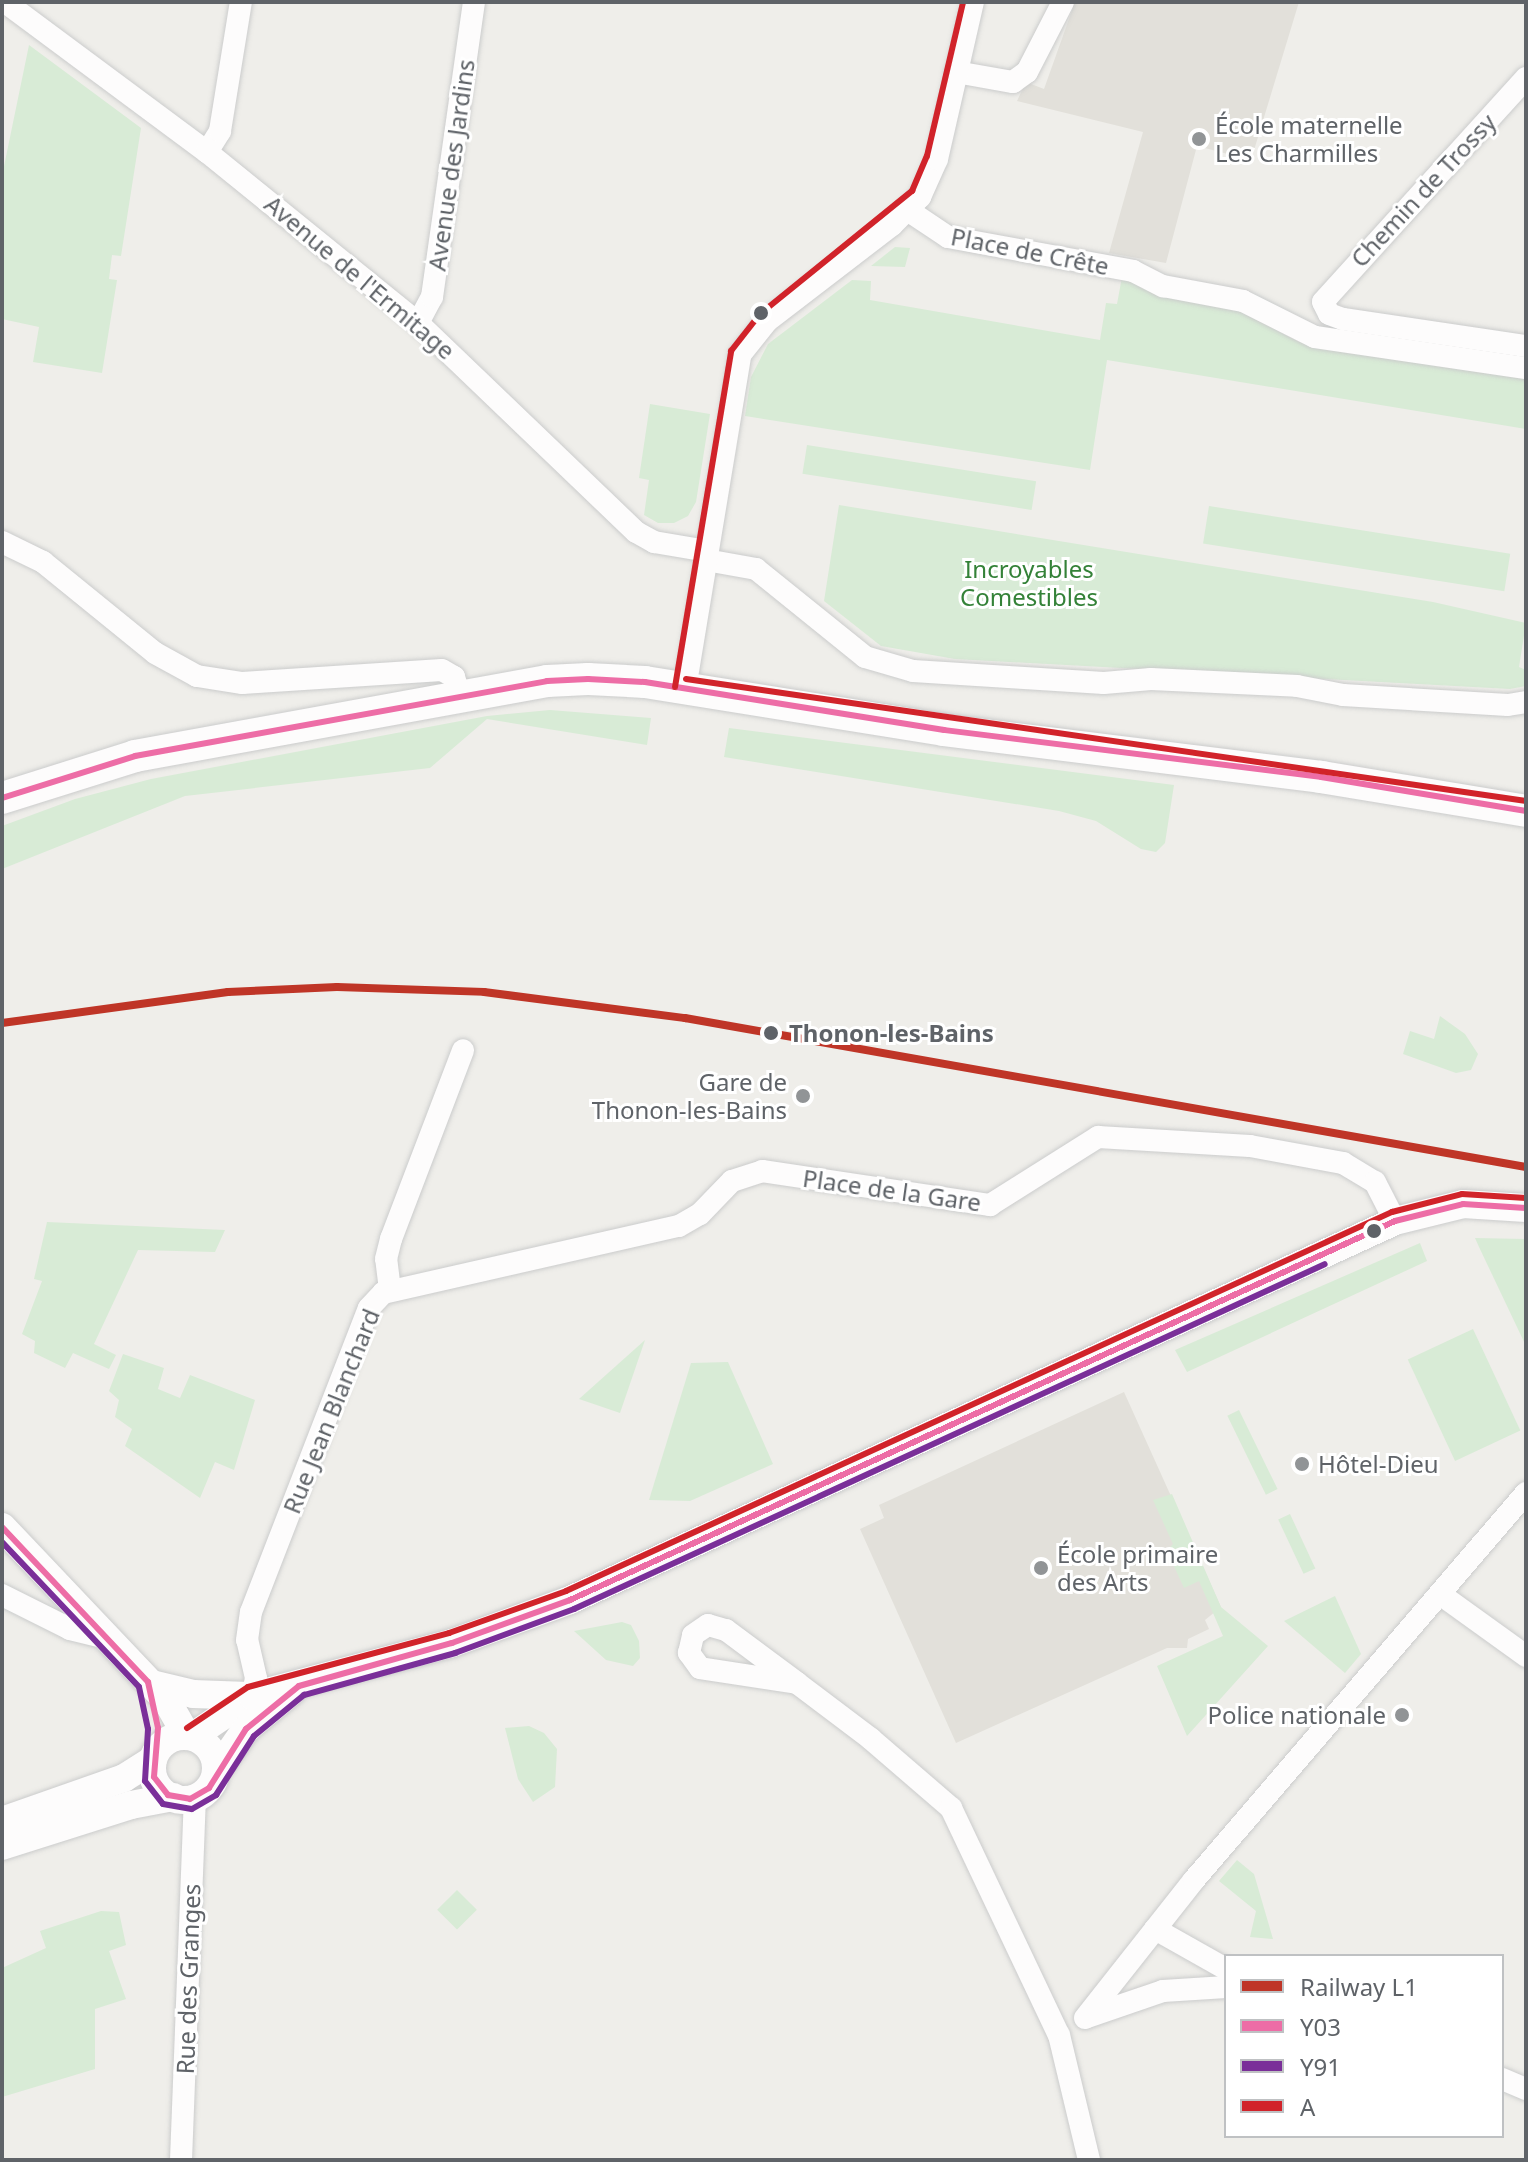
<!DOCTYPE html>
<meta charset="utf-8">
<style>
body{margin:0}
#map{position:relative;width:1528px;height:2162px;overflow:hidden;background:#efeeea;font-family:"Noto Sans",sans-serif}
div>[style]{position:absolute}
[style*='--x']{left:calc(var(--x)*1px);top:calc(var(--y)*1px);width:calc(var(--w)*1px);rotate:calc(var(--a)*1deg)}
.education>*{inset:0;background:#e2e0da}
.green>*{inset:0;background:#d8ebd6;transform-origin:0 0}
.roads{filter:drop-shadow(0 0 2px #cbcccc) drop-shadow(0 0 2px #cbcccc)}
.minor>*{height:22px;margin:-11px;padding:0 11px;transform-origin:11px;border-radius:11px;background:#fdfcfc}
.tertiary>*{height:28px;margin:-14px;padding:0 14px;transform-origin:14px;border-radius:14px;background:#fdfcfc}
.tertiary>.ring{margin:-14px;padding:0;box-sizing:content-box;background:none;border:28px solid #fdfcfc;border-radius:50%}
.secondary>*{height:32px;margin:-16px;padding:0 16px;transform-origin:16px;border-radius:16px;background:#fdfcfc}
.bus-1>*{height:6px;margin:-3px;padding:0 3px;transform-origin:3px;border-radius:3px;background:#ed6da6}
.bus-2>*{height:6px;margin:-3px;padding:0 3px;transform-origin:3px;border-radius:3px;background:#7a2f99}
.bus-3>*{height:6px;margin:-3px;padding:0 3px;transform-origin:3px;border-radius:3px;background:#d1232a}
.rail-1>*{height:8px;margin:-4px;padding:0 4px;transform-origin:4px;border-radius:4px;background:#bf3527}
.dots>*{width:22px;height:22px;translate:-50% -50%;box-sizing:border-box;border:4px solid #fff;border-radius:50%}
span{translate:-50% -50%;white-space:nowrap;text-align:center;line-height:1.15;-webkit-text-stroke:6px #fff;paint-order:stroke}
.poi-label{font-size:24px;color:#5f6368}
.left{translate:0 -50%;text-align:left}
.right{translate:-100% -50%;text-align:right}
.street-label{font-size:24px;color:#5f6368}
.park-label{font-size:24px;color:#348238}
.stop-label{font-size:24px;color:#5f6368;font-weight:700}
.frame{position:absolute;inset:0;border:4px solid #5f6368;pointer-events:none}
.legend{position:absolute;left:1224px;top:1954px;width:280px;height:184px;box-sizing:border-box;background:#fff;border:2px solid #bfc1c3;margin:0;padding:10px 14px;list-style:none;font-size:24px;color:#5f6368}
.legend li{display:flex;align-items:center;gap:16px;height:40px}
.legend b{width:40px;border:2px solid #bfc1c3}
</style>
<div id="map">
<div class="education">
<i style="clip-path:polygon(1075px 2px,1299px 2px,1251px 160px,1197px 146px,1166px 263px,1109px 253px,1143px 132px,1017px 101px,1026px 82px,1044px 89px)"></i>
<i style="clip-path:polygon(1124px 1392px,1221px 1607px,1205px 1620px,1209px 1629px,1188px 1639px,1187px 1648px,1167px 1648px,956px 1743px,860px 1529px,884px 1518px,879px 1505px)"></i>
</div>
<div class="green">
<i style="clip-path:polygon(29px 45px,141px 128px,121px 256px,112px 255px,109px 279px,117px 280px,102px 373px,33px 362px,39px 327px,2px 319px,2px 176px)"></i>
<i style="clip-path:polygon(895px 247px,910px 248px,905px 267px,871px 266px)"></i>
<i style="clip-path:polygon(1122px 277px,1231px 307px,1299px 342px,1526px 375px,1526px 429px,1107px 360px,1090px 470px,745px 416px,751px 377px,768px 344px,852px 280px,871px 281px,870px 300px,1100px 340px,1106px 303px,1117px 304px)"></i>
<i style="clip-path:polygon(650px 404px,710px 414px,696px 502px,688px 516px,674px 523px,658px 523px,644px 515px,649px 480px,639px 478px)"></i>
<i style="left:807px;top:445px;width:232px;height:29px;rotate:9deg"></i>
<i style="clip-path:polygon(839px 505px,1433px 602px,1526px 623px,1519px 667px,1526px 670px,1526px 686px,1510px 689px,955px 659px,881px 646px,824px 601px)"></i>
<i style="left:1209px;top:506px;width:305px;height:38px;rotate:9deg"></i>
<i style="clip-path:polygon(550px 710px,651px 718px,647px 745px,487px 719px,430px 768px,185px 796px,2px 869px,2px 826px,75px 799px,151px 779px,487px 716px)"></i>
<i style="clip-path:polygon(729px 728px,1174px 785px,1165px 843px,1156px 852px,1141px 849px,1096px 821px,1059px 811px,724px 757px)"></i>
<i style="clip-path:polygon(1440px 1016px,1465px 1034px,1478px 1054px,1471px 1070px,1456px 1073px,1403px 1054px,1410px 1031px,1434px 1039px)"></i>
<i style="clip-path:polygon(47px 1222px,225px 1230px,215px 1252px,138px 1250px,94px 1344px,116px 1355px,109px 1369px,73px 1353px,65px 1368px,34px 1353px,35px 1341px,22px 1334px,42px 1281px,34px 1279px)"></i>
<i style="clip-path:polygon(1475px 1238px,1526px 1239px,1526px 1346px,1479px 1247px)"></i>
<i style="clip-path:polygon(1420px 1243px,1427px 1261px,1187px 1372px,1175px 1350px)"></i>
<i style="left:1473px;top:1329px;width:112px;height:72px;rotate:65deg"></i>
<i style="clip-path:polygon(645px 1340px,620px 1413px,579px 1399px)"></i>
<i style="clip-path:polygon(123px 1354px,164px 1368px,158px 1389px,180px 1398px,190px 1375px,255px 1400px,234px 1470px,215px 1462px,200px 1498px,125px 1446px,132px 1429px,115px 1417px,119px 1400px,109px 1391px)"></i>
<i style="clip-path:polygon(728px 1362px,773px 1464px,690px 1501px,649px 1500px,691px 1363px)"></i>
<i style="left:1239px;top:1410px;width:88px;height:13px;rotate:64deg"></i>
<i style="clip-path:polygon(1172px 1494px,1221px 1607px,1268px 1646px,1187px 1736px,1157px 1666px,1223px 1636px,1199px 1581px,1184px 1588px,1167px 1551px,1173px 1544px,1153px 1500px)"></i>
<i style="left:1290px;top:1514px;width:60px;height:13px;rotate:65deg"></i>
<i style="clip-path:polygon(1335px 1596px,1361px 1654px,1345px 1673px,1284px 1621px)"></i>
<i style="clip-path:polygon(622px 1622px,631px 1625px,639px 1641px,640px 1658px,633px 1666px,606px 1660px,574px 1631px)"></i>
<i style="clip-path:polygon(529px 1726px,544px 1733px,557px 1749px,555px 1787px,533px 1802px,518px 1779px,505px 1728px)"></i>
<i style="clip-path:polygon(1237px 1860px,1254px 1874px,1273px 1939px,1250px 1937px,1256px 1911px,1219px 1881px)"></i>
<i style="left:457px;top:1890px;width:28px;height:28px;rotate:45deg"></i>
<i style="clip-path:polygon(101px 1911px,119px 1912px,126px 1945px,109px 1951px,126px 1999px,95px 2009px,95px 2069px,2px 2097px,2px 1968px,46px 1948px,40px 1931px)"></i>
</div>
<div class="roads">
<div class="minor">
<i style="--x:5;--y:2;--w:252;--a:36.6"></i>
<i style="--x:207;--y:152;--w:272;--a:39"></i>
<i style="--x:418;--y:323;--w:302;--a:43.8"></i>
<i style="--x:636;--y:532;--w:21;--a:29"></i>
<i style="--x:654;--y:542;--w:54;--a:9.6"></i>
<i style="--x:956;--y:72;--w:58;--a:10"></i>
<i style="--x:1013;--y:82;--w:17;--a:-36"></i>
<i style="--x:1027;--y:72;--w:79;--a:-62.8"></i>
<i style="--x:1526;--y:78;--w:302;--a:132.2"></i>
<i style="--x:1323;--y:302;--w:13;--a:63"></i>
<i style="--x:1329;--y:314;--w:15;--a:20"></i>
<i style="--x:1343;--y:319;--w:185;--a:8.4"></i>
<i style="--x:207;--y:152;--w:25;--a:-58"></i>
<i style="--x:220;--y:131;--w:131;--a:-80.8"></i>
<i style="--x:909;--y:211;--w:47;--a:33.7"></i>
<i style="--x:948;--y:237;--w:188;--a:10.4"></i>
<i style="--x:1133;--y:271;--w:34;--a:27"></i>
<i style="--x:1163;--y:286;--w:81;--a:10.6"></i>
<i style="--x:1243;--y:301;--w:80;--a:26.6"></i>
<i style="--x:1315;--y:337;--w:213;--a:8.4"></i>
<i style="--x:418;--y:323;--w:30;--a:-62"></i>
<i style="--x:432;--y:297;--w:298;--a:-81.9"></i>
<i style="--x:2;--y:542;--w:46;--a:26"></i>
<i style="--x:43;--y:562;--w:144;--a:39.1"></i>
<i style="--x:155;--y:653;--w:48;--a:28.7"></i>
<i style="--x:197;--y:676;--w:46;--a:8.8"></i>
<i style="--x:242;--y:683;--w:200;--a:-3.7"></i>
<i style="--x:442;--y:670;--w:14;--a:30"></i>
<i style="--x:454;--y:677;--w:21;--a:73"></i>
<i style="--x:706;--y:560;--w:51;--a:10.2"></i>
<i style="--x:756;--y:569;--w:140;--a:38.9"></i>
<i style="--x:865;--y:657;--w:50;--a:16.3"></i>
<i style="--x:913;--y:671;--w:191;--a:3.6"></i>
<i style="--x:1104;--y:683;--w:47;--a:-4.9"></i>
<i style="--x:1151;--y:679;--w:146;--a:2.7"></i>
<i style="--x:1297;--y:686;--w:47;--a:11.1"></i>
<i style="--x:1343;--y:695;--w:165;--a:3.5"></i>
<i style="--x:1508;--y:705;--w:18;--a:-9"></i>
<i style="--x:685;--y:689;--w:338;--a:-80.6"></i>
<i style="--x:740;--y:355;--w:43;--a:-51.5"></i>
<i style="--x:767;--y:321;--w:158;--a:-37.5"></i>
<i style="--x:892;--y:225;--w:40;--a:-45"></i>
<i style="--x:920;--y:197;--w:42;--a:-65.9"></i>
<i style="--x:937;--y:159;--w:161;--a:-77.1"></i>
<i style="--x:390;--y:1290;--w:31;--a:-97"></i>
<i style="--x:386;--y:1259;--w:21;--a:-76"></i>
<i style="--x:391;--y:1239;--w:202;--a:-69.1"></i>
<i style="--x:1440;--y:1594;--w:106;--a:35.8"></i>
<i style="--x:2;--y:1595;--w:76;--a:26.6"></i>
<i style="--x:70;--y:1629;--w:37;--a:14"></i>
<i style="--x:797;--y:1683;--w:98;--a:-171.2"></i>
<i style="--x:700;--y:1668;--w:19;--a:-126"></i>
<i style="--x:689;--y:1653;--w:18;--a:-77"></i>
<i style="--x:693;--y:1635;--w:18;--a:-34"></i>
<i style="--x:708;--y:1625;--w:19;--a:16"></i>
<i style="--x:726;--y:1630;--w:89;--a:36.7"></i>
<i style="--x:797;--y:1683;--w:93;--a:37.1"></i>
<i style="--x:871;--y:1739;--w:106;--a:40.8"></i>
<i style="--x:951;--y:1808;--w:251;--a:64.6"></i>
<i style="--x:1059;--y:2035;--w:129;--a:76.5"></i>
<i style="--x:252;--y:1696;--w:18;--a:-77"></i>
<i style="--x:256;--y:1678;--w:39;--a:-103"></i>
<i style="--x:247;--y:1640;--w:28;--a:-82"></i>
<i style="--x:251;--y:1612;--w:326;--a:-68.8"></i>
<i style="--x:369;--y:1308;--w:21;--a:-47"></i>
<i style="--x:383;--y:1293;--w:303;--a:-12.8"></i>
<i style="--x:679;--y:1226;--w:24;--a:-30"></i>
<i style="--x:700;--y:1214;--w:46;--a:-45.9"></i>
<i style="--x:732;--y:1181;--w:32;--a:-18"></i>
<i style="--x:762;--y:1171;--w:231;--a:8.5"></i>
<i style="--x:990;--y:1205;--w:128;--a:-32.2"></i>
<i style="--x:1098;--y:1137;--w:152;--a:3.4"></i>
<i style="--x:1250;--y:1146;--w:95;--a:10.4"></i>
<i style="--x:1343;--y:1163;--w:37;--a:31"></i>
<i style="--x:1375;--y:1182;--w:44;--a:62.9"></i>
<i style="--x:1155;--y:1929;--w:81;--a:29.4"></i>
<i style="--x:1087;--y:2017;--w:80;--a:-18.9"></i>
<i style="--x:1163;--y:1991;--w:63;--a:-3.6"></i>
<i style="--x:1085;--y:2018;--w:176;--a:-51.7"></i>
<i style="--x:1194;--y:1880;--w:510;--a:-49.37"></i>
<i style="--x:1502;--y:2079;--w:26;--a:23"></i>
<i style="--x:181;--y:2160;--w:362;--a:-87.8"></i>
</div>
<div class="tertiary">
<i style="--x:2;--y:1527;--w:240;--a:46.5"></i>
<i style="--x:167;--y:1701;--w:40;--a:60.3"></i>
<i style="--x:152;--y:1684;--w:42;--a:13.7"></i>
<i style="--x:193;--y:1694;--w:56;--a:2"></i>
<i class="ring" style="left:152px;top:1736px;width:36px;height:36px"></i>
<i style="--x:193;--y:1736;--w:71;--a:-34.1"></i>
<i style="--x:252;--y:1696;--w:207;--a:-14.8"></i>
<i style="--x:452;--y:1643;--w:126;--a:-20"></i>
<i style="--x:570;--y:1600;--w:908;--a:-24.67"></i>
<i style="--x:1395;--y:1221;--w:70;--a:-14"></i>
<i style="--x:1463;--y:1204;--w:63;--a:3.6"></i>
<i style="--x:216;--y:1772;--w:52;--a:-55.1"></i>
<i style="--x:246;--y:1729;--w:60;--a:-39.6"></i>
<i style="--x:2;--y:1821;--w:129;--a:-19.4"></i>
<i style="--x:124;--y:1778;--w:34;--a:-32"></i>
<i style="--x:2;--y:1846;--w:135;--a:-17.6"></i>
<i style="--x:131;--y:1805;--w:43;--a:-10.8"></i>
</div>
<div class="secondary">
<i style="--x:2;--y:798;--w:139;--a:-17.5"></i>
<i style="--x:135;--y:756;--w:419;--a:-10.3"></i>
<i style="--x:547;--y:681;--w:41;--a:-2.8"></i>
<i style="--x:588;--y:679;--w:57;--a:3"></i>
<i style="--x:645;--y:682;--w:303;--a:9.1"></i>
<i style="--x:944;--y:730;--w:380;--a:7.1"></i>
<i style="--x:1321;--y:777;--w:208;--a:9.4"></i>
</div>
</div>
<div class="bus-1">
<i style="--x:2;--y:798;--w:139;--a:-17.5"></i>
<i style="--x:135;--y:756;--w:419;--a:-10.3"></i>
<i style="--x:547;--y:681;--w:41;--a:-2.8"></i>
<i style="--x:588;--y:679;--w:57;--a:3"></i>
<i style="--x:645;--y:682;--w:303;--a:9.1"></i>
<i style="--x:944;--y:730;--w:380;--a:7.1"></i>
<i style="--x:1321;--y:777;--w:208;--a:9.4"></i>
<i style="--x:2;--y:1527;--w:213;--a:46.7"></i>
<i style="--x:148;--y:1682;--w:47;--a:77.7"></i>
<i style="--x:158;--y:1728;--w:49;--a:94.7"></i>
<i style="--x:154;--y:1777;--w:23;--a:52"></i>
<i style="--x:168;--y:1795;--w:22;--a:10"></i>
<i style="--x:190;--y:1799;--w:22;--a:-30"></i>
<i style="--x:209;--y:1788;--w:70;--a:-57.9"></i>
<i style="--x:246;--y:1729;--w:68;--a:-39.1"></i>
<i style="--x:299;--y:1686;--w:159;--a:-15.7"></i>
<i style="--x:452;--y:1643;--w:126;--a:-20"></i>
<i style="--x:570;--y:1600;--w:908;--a:-24.67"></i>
<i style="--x:1395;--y:1221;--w:70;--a:-14"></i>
<i style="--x:1463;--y:1204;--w:63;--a:3.6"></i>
</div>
<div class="bus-2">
<i style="--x:2;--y:1542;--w:199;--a:46.6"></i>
<i style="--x:139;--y:1687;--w:43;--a:77.9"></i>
<i style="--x:148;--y:1729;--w:52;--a:93.3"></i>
<i style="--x:145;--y:1781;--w:29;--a:52"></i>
<i style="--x:163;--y:1804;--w:29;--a:10"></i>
<i style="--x:192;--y:1809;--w:28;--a:-30"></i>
<i style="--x:216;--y:1795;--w:70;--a:-57.2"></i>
<i style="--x:254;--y:1736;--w:65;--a:-39.4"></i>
<i style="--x:304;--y:1695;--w:157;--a:-15.5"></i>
<i style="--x:455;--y:1653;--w:127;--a:-20.3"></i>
<i style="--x:574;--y:1609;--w:826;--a:-24.67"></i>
</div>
<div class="bus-3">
<i style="--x:686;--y:679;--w:849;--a:8.26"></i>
<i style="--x:675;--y:687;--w:341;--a:-80.5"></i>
<i style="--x:731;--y:351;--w:47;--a:-51.9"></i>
<i style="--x:760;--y:314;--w:196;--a:-39"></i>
<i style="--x:912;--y:191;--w:38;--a:-67"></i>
<i style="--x:927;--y:156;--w:158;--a:-76.8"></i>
<i style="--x:187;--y:1728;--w:73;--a:-33.9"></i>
<i style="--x:248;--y:1687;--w:208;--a:-15"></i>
<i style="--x:449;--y:1633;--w:124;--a:-19.7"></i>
<i style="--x:566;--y:1591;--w:909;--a:-24.65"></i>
<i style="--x:1392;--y:1212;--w:72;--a:-14.4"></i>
<i style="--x:1462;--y:1194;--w:64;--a:3.6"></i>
</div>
<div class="rail-1">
<i style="--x:2;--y:1023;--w:228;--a:-7.8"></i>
<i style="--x:228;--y:992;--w:109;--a:-2.6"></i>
<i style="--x:337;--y:987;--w:147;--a:1.9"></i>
<i style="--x:484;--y:992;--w:203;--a:7.4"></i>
<i style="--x:685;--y:1018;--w:854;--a:10.05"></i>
</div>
<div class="dots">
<i style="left:1199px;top:139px;background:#919496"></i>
<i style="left:761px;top:313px;background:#5f6368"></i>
<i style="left:771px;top:1033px;background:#5f6368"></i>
<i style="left:803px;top:1096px;background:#919496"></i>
<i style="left:1374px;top:1231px;background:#5f6368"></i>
<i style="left:1302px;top:1464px;background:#919496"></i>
<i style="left:1041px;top:1568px;background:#919496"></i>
<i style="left:1402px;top:1715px;background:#919496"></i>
</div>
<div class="poi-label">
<span class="left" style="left:1215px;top:139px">École maternelle<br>Les Charmilles</span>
<span class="right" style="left:787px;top:1096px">Gare de<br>Thonon-les-Bains</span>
<span class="left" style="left:1318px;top:1464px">Hôtel-Dieu</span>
<span class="left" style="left:1057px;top:1568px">École primaire<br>des Arts</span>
<span class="right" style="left:1386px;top:1715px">Police nationale</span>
</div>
<div class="street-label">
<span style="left:451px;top:165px;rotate:-82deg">Avenue des Jardins</span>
<span style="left:1423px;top:190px;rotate:-47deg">Chemin de Trossy</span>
<span style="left:1030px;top:251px;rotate:11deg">Place de Crête</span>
<span style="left:360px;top:277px;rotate:40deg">Avenue de l'Ermitage</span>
<span style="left:892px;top:1190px;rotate:8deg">Place de la Gare</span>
<span style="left:331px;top:1411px;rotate:-68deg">Rue Jean Blanchard</span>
<span style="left:188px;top:1979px;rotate:-88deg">Rue des Granges</span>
</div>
<div class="park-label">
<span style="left:1029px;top:583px">Incroyables<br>Comestibles</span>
</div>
<div class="stop-label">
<span class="left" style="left:789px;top:1033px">Thonon-les-Bains</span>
</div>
<div class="frame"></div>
<ul class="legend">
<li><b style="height:10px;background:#bf3527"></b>Railway L1</li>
<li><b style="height:10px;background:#ed6da6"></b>Y03</li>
<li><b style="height:10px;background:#7a2f99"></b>Y91</li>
<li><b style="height:10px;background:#d1232a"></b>A</li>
</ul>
</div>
